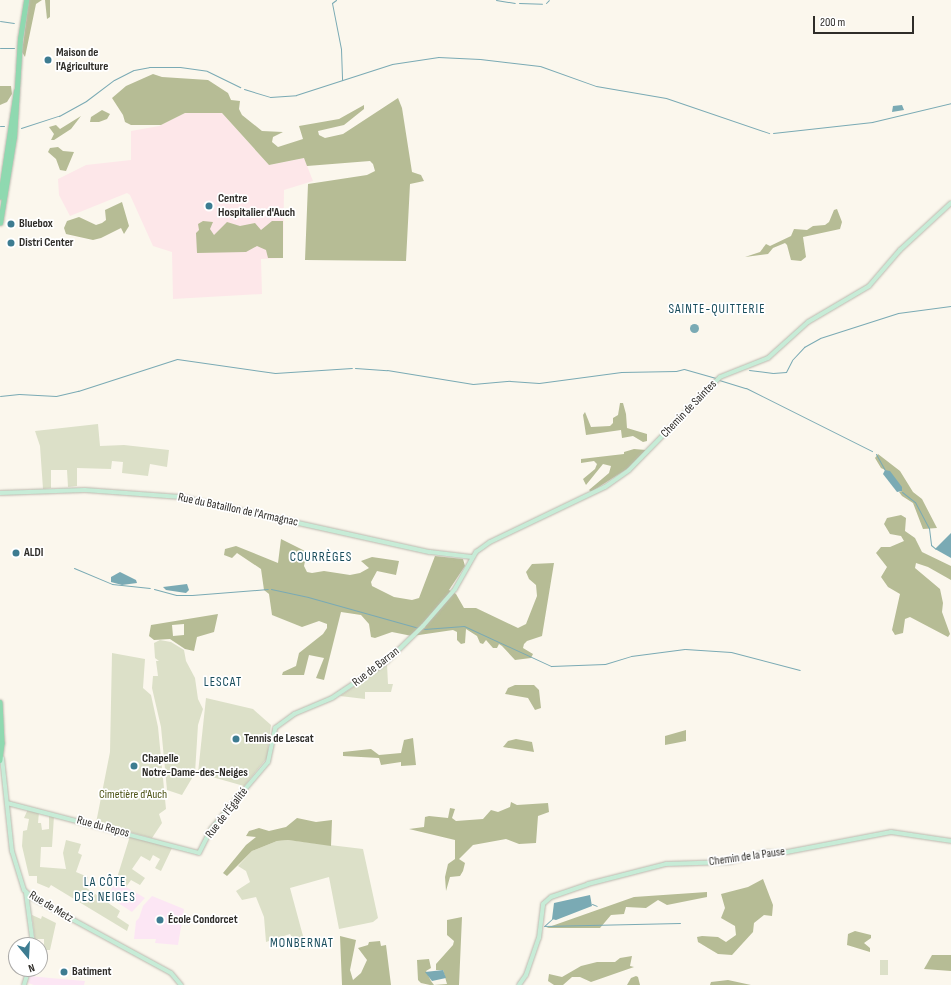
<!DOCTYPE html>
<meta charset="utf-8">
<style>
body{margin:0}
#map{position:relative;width:951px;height:985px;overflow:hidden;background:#fbf7ed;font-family:"Sofia Sans Condensed",sans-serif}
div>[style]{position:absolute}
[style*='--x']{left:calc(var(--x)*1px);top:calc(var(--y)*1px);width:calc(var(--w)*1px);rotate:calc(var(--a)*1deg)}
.education>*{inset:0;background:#fce6f4}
.medical>*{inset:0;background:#fde7e9}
.green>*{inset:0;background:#dce0c8;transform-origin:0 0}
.forest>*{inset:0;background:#b6bc95}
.water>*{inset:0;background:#7aaab4}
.round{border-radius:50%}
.stream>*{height:1px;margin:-0.5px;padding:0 0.5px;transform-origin:0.5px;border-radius:0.5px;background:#7aaab4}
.roads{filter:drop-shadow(0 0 1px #bcb9af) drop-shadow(0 0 1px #bcb9af)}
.secondary>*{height:4px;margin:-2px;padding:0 2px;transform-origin:2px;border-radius:2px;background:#c7ecd7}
.primary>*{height:4.5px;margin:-2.25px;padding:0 2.25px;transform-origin:2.25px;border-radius:2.25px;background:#8fd9b0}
.dots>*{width:11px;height:11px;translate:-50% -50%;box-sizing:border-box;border:2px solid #fff;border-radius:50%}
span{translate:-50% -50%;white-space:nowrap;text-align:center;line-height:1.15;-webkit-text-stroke:3.5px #fff;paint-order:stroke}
.poi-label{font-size:12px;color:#2f2d29;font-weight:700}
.left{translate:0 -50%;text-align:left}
.street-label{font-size:12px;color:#2f2d29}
.park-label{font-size:12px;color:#4d5315}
.neighbourhood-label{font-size:13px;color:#184c5c;letter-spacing:1px}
.north{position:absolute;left:8px;top:937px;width:40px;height:40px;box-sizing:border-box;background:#fff;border:1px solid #acaba9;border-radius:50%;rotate:162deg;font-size:11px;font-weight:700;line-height:16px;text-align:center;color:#2f2d29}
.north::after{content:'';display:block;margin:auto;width:14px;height:18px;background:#3d7c91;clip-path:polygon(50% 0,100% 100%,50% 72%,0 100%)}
.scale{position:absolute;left:813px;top:16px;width:101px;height:18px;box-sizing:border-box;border:2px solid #2f2d29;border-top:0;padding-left:5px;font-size:12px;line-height:14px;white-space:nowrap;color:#2f2d29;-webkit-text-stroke:3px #fff;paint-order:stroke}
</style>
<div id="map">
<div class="education">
<i style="clip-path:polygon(116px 881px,145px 898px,132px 912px,109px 897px,105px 900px)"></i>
<i style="clip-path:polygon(152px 896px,184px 909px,178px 945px,155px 943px,156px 939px,134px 939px,136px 921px,139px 918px,143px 906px)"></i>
<i style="clip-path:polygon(30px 976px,50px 978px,85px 981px,84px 985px,34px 985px,28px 983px)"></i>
</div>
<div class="medical">
<i style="clip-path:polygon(185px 113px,222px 113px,269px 165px,304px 158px,313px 181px,284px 190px,283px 258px,261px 259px,262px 294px,173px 299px,172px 252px,153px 246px,130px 195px,127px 193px,70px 216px,59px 195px,58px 179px,86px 165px,131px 160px,131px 131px,159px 126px)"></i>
</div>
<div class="green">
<i style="clip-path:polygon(98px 424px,100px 446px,124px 445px,169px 450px,167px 467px,150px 464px,148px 476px,122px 473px,123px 462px,112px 461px,111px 469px,77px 468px,77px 486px,68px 487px,67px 470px,51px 470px,51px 488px,43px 489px,40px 446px,35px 431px)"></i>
<i style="clip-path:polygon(160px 640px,171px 642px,184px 650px,186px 661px,195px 678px,198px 699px,203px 709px,198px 725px,195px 773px,182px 795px,167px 790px,161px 727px,152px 688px,153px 676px,158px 676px,156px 661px,159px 661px,155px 658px,154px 643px)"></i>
<i style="clip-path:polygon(112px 653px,145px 659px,143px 688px,151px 695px,158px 727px,166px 809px,159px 814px,162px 823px,152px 838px,96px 823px,110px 752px)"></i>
<i style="clip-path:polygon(387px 664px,388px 684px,393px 684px,391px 692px,365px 692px,365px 699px,340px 696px)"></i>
<i style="clip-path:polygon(206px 698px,253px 709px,271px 725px,267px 758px,244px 786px,198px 773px)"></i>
<i style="clip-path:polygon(28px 809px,39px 812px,38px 823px,41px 823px,42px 830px,49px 829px,49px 814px,54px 816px,52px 847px,41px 847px,40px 867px,66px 869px,63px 853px,66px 840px,81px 844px,78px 853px,82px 855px,76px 872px,88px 877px,85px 887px,120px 911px,117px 917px,129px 925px,127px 931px,51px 885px,49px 888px,37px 883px,37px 876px,29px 876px,22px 846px,23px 831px,27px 830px,29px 819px,24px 818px)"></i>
<i style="clip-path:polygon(130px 836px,172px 848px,161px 871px,155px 868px,160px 859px,153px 855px,150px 861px,141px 856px,132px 869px,145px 878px,140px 885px,131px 880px,126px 887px,116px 881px)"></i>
<i style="clip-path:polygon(288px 840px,363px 849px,378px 918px,373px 922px,339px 929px,329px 877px,290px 888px,306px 947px,299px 950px,290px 934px,266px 942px,264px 917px,256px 897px,242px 900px,236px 891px,250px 882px,246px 871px,238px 866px,252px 851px,277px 841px)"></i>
<i style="clip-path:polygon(32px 915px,41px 919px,42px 916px,56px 923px,50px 950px,44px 950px,44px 939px,35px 939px)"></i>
<i style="left:880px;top:960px;width:8px;height:15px"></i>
</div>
<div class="forest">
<i style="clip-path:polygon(29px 0,42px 0,36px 4px,25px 57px,22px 52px)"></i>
<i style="clip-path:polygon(45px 0,50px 0,50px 17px,47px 19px)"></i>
<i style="clip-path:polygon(153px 74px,162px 77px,208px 80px,228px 93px,231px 100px,240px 101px,239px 109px,242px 115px,262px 131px,283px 132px,273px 137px,272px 142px,278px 147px,303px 139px,299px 126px,339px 119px,364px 105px,364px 109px,344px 125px,318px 131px,319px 135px,325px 138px,343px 134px,398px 98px,402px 108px,412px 172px,421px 175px,424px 181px,410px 184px,406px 261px,305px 260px,308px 184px,367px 175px,375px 171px,373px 164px,370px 161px,307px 166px,304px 158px,269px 165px,222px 113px,185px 113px,161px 125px,131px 125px,125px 122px,123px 115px,112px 98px,126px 86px)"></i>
<i style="clip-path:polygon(0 86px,11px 86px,12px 94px,7px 102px,0 105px)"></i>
<i style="clip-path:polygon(102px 110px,110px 114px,107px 119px,99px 122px,90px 122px,91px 117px)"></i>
<i style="clip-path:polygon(81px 116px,71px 129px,54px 140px,51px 140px,54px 134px,49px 127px,56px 125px,60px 129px)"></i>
<i style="clip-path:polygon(58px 147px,63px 151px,74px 152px,66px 171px,60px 170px,56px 159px,48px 152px,50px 148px)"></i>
<i style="clip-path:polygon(122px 202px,129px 226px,124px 234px,121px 228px,101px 238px,93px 240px,66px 234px,64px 228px,67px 221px,79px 217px,96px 225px,102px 223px,106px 220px,105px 210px)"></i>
<i style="clip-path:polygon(837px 209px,842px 222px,840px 229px,803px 237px,806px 257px,801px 261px,791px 260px,787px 245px,785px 243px,773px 248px,768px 254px,745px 257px,760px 252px,766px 244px,770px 246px,791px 236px,794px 229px,807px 230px,813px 226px,825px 225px,829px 222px,834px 210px)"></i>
<i style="clip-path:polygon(203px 221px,213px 222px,210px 229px,214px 235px,227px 222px,240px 226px,255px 223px,261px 230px,272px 221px,283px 221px,283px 258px,268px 258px,266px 250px,257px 246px,246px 252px,197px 253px,196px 233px,199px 230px,198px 224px)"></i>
<i style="clip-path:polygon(620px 403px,623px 403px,626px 414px,627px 428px,647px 434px,647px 441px,643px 442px,633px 436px,622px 438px,621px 430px,586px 435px,583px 415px,585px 412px,591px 427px,610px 426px,613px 423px,613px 418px,618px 415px)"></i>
<i style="clip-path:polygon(634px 449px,646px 450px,630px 467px,591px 492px,589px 490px,609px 473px,611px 466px,603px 464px,586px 485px,583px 479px,595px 469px,597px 464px,594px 461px,581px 463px,581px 459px,624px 454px,624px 452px)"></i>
<i style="clip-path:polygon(878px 454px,900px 471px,913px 492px,922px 499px,937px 528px,923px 529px,913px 503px,902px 496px,899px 492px,902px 491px,885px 470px,881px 468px,875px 458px)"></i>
<i style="clip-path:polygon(901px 515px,906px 518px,905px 531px,915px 538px,922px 552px,951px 566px,951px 580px,928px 567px,916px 563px,915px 568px,940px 589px,943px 603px,942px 612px,950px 634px,948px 637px,910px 617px,905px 619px,903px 633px,895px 635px,892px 630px,900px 594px,888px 587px,881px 577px,887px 567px,876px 553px,881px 547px,890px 547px,904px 541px,901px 536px,890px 534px,884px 524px,887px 518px)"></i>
<i style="clip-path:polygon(281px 539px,307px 552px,304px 566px,307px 572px,312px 573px,324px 571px,350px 575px,360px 573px,369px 568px,361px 561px,372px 557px,399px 561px,396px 575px,377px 571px,371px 582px,372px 586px,394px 597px,412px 600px,419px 598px,435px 556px,463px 559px,465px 566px,449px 590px,456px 594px,464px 608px,476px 608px,518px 628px,526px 624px,537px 596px,536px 585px,529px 579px,526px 572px,532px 564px,554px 563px,542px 636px,527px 641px,524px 644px,523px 648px,533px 654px,531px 658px,515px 660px,502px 646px,499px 644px,497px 648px,493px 648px,486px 640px,483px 644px,480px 643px,477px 636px,466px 629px,465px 643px,461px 644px,457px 640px,457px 632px,453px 630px,412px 636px,392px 632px,375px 638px,371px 637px,369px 624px,361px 615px,341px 612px,324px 680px,316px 678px,324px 658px,309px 655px,304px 675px,282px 675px,283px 672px,296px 666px,299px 653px,323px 634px,327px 628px,327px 624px,319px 621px,302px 627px,272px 615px,269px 594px,264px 590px,261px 569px,237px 553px,232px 558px,224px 555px,225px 549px,236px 546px,278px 563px)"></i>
<i style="clip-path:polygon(evenodd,218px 614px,214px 632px,197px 637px,194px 651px,185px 649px,170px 639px,154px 640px,149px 636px,151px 625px,218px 614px,184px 624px,184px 635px,173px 636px,172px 625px,184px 624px)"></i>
<i style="clip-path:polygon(515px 685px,534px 685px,539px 690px,541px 708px,535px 710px,528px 698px,505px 694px,508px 688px)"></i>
<i style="clip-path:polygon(686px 730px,686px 741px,665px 745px,665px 736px)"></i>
<i style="clip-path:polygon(413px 738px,416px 765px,401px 766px,401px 762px,381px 765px,379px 758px,343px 756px,343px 752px,371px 749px,379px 755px,401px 753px,404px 740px)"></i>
<i style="clip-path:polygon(516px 739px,532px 742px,534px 752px,503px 747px,508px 741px)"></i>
<i style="clip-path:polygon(511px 802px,517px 805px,548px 803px,549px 812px,538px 816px,536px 843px,519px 844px,506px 839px,473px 845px,459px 859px,465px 863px,463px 871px,460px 876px,450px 877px,446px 891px,445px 877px,448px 864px,455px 859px,455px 840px,409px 829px,424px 827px,425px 817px,429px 816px,448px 818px,450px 808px,455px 809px,452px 818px,456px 821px,483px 819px,491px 810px,498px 812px,510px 807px)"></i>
<i style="clip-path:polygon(297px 818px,316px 822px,332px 820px,331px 846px,288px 840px,277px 841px,252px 851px,227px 876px,223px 873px,246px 845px,256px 837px,246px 836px,249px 831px,259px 828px,269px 831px,286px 827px)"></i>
<i style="clip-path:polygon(763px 879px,773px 905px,772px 916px,764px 915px,754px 923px,753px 932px,732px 955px,718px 954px,698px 942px,697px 937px,702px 936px,718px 937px,726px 942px,736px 935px,735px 926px,721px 918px,725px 908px,721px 894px,748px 887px)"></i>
<i style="clip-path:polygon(707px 892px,707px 897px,667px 905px,658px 900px,646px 908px,626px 907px,624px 914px,611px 915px,600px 928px,546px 928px,634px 897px)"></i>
<i style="clip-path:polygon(462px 917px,459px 985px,430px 985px,421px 983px,418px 980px,417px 960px,429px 959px,431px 968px,426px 971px,431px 981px,434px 985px,447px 984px,443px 970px,436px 970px,436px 964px,453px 945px,454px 941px,447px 935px,447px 920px)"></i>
<i style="clip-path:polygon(855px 931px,871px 935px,871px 938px,864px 943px,870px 948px,870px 952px,847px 945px,848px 934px)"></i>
<i style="clip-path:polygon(340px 936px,356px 940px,350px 970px,353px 980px,361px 973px,367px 960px,358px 948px,368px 945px,369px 942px,380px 941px,381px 946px,386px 945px,391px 985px,342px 985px)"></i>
<i style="clip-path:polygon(932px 955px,951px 955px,951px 971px,924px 969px)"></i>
<i style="clip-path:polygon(632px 956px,630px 966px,634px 967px,591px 982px,580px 977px,572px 977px,563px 985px,554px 985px,548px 981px,549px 974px,562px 977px,581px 966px,597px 962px,615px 962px,620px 958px)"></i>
<i style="clip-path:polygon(636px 976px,638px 977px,640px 985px,627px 985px,631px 978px)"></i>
<i style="clip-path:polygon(728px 980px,751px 985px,710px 985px,711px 982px)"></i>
</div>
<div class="water">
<i style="clip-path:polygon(902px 105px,904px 110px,892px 112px,893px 106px)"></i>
<i class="round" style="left:689.5px;top:323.5px;width:9px;height:9px"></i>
<i style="clip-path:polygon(885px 470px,890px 471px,902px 487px,902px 491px,897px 492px,883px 474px)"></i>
<i style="clip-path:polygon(951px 533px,951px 558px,935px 549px)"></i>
<i style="clip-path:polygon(120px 572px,136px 580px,137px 583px,122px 585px,111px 582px,111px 577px)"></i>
<i style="clip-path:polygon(187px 584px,189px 590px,186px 593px,166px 590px,163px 587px)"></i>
<i style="clip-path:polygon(590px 895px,592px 906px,556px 920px,552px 919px,554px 903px)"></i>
<i style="clip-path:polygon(443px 970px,446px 978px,432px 981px,425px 972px)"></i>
</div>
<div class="stream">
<i style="--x:336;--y:0;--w:5;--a:143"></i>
<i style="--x:332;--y:3;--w:47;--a:78.9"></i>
<i style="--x:341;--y:49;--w:31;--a:88"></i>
<i style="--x:496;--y:0;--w:19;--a:9"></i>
<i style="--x:519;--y:3;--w:23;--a:2"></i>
<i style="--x:546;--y:3;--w:4;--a:-45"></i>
<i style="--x:0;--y:21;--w:14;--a:8"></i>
<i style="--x:0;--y:48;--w:14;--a:0"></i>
<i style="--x:244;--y:89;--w:27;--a:17"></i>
<i style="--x:270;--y:97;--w:26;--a:-4"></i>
<i style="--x:296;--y:95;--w:101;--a:-17.9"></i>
<i style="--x:392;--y:64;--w:47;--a:-8.7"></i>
<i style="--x:438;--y:57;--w:42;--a:2.7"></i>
<i style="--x:480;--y:59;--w:60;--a:6.7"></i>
<i style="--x:540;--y:66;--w:59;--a:19.7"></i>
<i style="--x:596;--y:86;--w:71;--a:9.7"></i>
<i style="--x:666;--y:98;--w:109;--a:18.8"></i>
<i style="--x:0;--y:126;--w:4;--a:0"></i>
<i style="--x:21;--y:128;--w:40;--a:-18"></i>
<i style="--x:59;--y:116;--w:31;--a:-29"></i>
<i style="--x:86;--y:101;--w:35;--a:-37"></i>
<i style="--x:114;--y:80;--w:22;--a:-27"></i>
<i style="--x:134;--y:70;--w:15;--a:-11"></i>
<i style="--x:149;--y:67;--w:31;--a:0"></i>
<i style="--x:180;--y:67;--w:27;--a:8"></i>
<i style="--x:207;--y:71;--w:37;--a:26"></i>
<i style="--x:773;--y:133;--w:100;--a:-6.3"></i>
<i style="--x:872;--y:122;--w:81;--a:-13.5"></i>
<i style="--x:355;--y:368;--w:32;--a:4"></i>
<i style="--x:387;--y:370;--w:87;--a:9.2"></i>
<i style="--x:473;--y:384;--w:37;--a:-5"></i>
<i style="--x:510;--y:381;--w:29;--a:4"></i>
<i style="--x:539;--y:383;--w:83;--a:-7.6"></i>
<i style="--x:621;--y:372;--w:55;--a:-1"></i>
<i style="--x:676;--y:371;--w:8;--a:-14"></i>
<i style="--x:684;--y:369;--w:33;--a:16"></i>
<i style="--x:749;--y:370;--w:24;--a:7"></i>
<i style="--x:773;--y:373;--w:13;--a:-4"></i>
<i style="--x:786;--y:372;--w:13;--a:-63"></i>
<i style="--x:792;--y:360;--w:18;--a:-47"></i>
<i style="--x:804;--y:347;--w:18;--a:-29"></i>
<i style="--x:820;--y:338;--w:82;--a:-17.8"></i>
<i style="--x:898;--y:313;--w:53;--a:-7.5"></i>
<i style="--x:719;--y:380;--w:28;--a:17"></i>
<i style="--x:746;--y:388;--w:141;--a:26.6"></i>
<i style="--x:0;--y:396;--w:19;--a:-6"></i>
<i style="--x:19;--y:394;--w:37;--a:3"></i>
<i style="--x:56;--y:396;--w:23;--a:-13"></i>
<i style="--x:78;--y:391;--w:104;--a:-17.9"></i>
<i style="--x:177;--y:359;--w:99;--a:8.1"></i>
<i style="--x:275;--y:373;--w:77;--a:-3.7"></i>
<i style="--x:876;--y:454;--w:18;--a:61"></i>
<i style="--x:902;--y:492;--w:16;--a:38"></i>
<i style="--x:915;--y:502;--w:30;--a:62"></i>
<i style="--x:929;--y:528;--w:17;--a:83"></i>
<i style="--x:931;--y:545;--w:6;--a:39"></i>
<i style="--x:74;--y:568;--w:41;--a:22.8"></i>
<i style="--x:112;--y:584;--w:38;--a:6"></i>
<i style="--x:154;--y:589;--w:23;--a:15"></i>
<i style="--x:176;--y:595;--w:16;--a:0"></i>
<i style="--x:192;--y:595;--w:76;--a:-4.5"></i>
<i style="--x:271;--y:589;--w:38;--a:12"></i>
<i style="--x:308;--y:597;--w:114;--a:15.7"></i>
<i style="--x:424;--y:629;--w:40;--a:-4.3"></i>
<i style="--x:464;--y:626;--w:96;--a:24.7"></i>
<i style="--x:551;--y:666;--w:54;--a:-2.1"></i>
<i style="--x:605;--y:664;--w:27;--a:-17"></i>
<i style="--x:631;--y:656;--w:54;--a:-7.4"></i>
<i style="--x:685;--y:649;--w:46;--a:3.7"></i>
<i style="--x:731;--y:652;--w:71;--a:14.6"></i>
<i style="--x:592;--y:904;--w:5;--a:22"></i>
<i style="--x:553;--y:918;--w:12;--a:138"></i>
<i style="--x:544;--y:926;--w:136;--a:-1.3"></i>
</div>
<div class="roads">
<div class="secondary">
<i style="--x:0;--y:493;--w:85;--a:-2"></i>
<i style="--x:85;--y:490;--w:96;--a:4.2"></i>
<i style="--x:181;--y:497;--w:255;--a:12.5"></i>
<i style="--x:430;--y:552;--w:42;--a:6.8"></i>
<i style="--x:2;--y:758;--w:94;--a:83.9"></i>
<i style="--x:12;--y:851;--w:41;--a:72.9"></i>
<i style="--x:24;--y:890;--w:12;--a:42"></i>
<i style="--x:33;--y:898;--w:157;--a:28.5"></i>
<i style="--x:171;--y:973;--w:16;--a:50"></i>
<i style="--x:7;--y:803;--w:198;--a:14.6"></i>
<i style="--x:199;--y:853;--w:27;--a:-63"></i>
<i style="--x:211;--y:829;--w:88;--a:-49.6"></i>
<i style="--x:268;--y:762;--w:35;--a:-78"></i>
<i style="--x:275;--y:728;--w:24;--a:-36"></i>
<i style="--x:294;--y:714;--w:41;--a:-22.8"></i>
<i style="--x:332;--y:698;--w:65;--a:-33.7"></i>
<i style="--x:386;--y:662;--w:52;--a:-44.2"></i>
<i style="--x:423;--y:626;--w:49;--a:-49.1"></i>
<i style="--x:455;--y:589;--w:43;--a:-60.4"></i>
<i style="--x:476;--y:552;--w:17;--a:-36"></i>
<i style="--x:490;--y:542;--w:127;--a:-25.6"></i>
<i style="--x:605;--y:487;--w:29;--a:-35"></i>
<i style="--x:629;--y:470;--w:130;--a:-45.6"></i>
<i style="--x:720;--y:377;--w:52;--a:-21.6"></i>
<i style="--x:768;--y:358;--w:54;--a:-42"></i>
<i style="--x:808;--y:322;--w:71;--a:-30.5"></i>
<i style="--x:869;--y:286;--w:48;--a:-49.3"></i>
<i style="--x:900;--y:250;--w:69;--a:-42.7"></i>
<i style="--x:26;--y:893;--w:52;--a:82.3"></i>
<i style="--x:24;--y:985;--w:17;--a:-73"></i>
<i style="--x:519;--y:985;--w:12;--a:-55"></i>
<i style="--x:526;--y:975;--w:39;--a:-71"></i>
<i style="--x:539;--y:938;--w:34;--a:-83"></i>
<i style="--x:543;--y:904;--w:11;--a:-41"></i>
<i style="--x:551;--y:897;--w:39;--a:-19"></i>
<i style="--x:588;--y:884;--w:81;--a:-14.4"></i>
<i style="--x:666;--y:864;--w:63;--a:-1.8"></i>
<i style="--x:729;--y:862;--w:38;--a:-15"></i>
<i style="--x:766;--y:852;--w:21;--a:0"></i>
<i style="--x:787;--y:852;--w:106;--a:-10.9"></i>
<i style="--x:891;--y:832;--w:61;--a:8.5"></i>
</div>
<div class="primary">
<i style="--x:0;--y:197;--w:107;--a:-81.4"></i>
<i style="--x:0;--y:223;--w:87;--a:-80.8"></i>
<i style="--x:14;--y:137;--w:98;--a:-86.5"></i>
<i style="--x:20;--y:39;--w:39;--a:-81"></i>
<i style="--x:0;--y:702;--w:41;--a:87.2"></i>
<i style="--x:2;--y:743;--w:17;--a:97"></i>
</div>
</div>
<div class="dots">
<i style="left:48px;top:60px;background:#3d7c91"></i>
<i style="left:209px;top:206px;background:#3d7c91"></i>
<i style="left:11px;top:224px;background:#3d7c91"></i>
<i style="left:11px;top:243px;background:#3d7c91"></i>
<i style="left:16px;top:553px;background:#3d7c91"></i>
<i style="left:236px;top:739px;background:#3d7c91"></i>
<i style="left:134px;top:766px;background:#3d7c91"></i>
<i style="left:160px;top:920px;background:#3d7c91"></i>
<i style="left:64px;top:972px;background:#3d7c91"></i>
</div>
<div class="poi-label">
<span class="left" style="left:56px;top:60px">Maison de<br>l'Agriculture</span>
<span class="left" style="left:218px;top:206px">Centre<br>Hospitalier d'Auch</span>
<span class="left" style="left:19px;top:224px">Bluebox</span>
<span class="left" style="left:19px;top:243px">Distri Center</span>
<span class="left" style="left:24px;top:553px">ALDI</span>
<span class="left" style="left:244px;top:739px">Tennis de Lescat</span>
<span class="left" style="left:142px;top:766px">Chapelle<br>Notre-Dame-des-Neiges</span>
<span class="left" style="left:168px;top:920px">École Condorcet</span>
<span class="left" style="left:72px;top:972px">Batiment</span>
</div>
<div class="street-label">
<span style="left:689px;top:409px;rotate:-46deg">Chemin de Saintes</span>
<span style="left:238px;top:510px;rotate:12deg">Rue du Bataillon de l'Armagnac</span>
<span style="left:376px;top:667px;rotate:-38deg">Rue de Barran</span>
<span style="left:227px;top:813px;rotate:-52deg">Rue de l'Égalité</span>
<span style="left:103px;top:827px;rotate:15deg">Rue du Repos</span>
<span style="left:747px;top:857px;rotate:-8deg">Chemin de la Pause</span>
<span style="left:51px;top:907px;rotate:31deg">Rue de Metz</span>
</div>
<div class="park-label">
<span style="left:133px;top:795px">Cimetière d'Auch</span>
</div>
<div class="neighbourhood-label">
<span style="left:717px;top:309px">SAINTE-QUITTERIE</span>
<span style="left:321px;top:557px">COURRÈGES</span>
<span style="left:223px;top:682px">LESCAT</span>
<span style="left:105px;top:890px">LA CÔTE<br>DES NEIGES</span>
<span style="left:302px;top:943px">MONBERNAT</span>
</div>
<div class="north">N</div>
<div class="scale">200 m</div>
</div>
